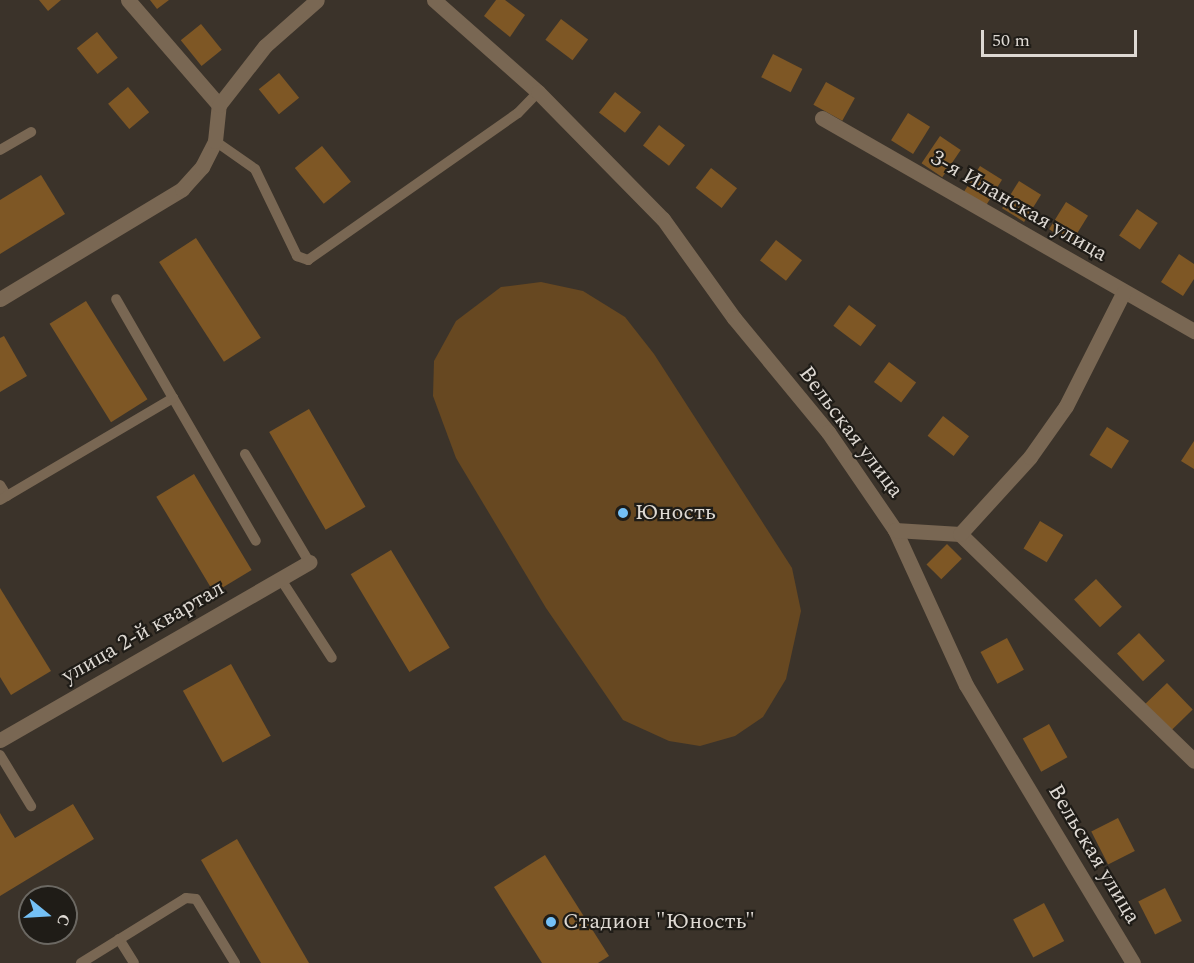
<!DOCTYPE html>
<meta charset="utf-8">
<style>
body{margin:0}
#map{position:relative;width:1194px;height:963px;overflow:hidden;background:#3b332a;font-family:Spectral,serif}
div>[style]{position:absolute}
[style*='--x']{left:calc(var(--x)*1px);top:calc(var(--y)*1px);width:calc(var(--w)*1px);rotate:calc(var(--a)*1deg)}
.green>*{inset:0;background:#674821}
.building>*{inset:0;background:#7e5725;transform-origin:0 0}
.lane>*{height:10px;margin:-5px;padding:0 5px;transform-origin:5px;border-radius:5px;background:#796753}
.street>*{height:15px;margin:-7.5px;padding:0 7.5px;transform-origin:7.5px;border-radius:7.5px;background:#796753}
.dots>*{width:16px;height:16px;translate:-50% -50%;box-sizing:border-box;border:3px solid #1f1c17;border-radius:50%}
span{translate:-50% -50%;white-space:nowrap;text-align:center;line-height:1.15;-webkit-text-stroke:4.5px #1f1c17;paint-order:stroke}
.street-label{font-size:22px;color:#ded9d3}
.poi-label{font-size:22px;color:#ded9d3}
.left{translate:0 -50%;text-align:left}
.north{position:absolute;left:18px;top:885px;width:60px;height:60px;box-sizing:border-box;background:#1f1c17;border:2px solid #6b6862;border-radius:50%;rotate:108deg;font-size:16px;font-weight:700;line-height:24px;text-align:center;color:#ded9d3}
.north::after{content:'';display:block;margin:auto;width:21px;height:27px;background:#74c0f6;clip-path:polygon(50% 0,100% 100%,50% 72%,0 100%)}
.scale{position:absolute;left:981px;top:30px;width:156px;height:27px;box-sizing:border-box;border:3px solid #ded9d3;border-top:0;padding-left:8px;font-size:18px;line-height:21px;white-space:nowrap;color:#ded9d3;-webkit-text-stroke:4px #1f1c17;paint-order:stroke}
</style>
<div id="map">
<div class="green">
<i style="clip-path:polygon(541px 282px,583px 291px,625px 317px,654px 354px,792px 568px,801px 611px,786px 679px,763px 717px,735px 736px,700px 746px,669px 741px,623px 720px,546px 608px,456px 458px,433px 396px,434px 361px,456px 321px,501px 287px)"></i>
</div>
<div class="building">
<i style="clip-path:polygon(39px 0,61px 0,48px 11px)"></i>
<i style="clip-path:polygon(150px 0,169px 0,157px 9px)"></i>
<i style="clip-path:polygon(496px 0,505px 0,525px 15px,510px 37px,484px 16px)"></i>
<i style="left:561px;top:19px;width:34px;height:26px;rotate:37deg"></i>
<i style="left:201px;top:24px;width:33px;height:26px;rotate:51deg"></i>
<i style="left:97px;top:32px;width:33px;height:26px;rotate:51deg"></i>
<i style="left:773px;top:54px;width:33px;height:26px;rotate:27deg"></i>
<i style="left:279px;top:73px;width:32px;height:26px;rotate:51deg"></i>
<i style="left:826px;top:82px;width:33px;height:26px;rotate:29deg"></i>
<i style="left:128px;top:87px;width:33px;height:26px;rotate:50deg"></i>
<i style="left:615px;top:92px;width:33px;height:26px;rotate:38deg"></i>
<i style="left:908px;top:113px;width:26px;height:32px;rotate:32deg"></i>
<i style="left:659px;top:125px;width:33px;height:26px;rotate:38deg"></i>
<i style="left:940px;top:136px;width:25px;height:33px;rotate:34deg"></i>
<i style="left:322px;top:146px;width:46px;height:35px;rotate:51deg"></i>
<i style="left:980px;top:166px;width:26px;height:32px;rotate:32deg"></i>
<i style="left:711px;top:168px;width:33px;height:25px;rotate:38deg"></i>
<i style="clip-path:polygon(41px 175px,65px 214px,0 254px,0 200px)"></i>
<i style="left:1019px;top:181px;width:26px;height:32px;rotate:32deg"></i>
<i style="left:1066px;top:202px;width:26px;height:32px;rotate:32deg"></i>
<i style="left:1137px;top:209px;width:25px;height:32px;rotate:34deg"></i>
<i style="left:196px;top:238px;width:119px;height:44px;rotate:57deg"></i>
<i style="left:776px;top:240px;width:33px;height:26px;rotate:38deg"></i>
<i style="clip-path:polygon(1179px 254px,1194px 264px,1194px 279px,1183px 296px,1161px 282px)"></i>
<i style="left:86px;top:301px;width:116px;height:43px;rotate:58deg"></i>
<i style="left:849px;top:305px;width:34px;height:26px;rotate:37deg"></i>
<i style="clip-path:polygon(4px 336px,27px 376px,0 392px,0 338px)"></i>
<i style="left:889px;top:362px;width:34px;height:25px;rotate:37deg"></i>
<i style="left:309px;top:409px;width:113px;height:46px;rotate:60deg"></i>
<i style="left:943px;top:416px;width:33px;height:25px;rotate:38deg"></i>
<i style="left:1107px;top:427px;width:26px;height:33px;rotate:32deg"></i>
<i style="clip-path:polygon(1194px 441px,1194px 469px,1181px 461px)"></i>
<i style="left:194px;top:474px;width:112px;height:44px;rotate:59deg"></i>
<i style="left:1040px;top:521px;width:27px;height:32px;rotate:31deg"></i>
<i style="left:947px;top:544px;width:21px;height:29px;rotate:45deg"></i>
<i style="left:391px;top:550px;width:114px;height:47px;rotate:59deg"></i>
<i style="left:1096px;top:579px;width:38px;height:30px;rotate:47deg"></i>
<i style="clip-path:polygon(0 588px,51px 671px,11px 695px,0 677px)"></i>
<i style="left:1139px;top:633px;width:38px;height:30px;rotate:47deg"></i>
<i style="left:1007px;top:638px;width:36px;height:30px;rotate:62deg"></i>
<i style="left:231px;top:664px;width:82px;height:55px;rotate:61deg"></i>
<i style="left:1167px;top:683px;width:37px;height:30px;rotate:46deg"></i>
<i style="left:1049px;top:724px;width:38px;height:30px;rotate:61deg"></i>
<i style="clip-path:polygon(73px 804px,94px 839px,0 896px,0 813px,15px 838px)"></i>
<i style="left:1118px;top:818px;width:37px;height:30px;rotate:63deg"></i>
<i style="clip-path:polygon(237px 839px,309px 963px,261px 963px,201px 860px)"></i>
<i style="clip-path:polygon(545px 855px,609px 956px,598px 963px,542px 963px,494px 887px)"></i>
<i style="left:1165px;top:888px;width:37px;height:30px;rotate:63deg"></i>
<i style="left:1044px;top:903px;width:43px;height:35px;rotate:62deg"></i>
</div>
<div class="lane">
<i style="--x:215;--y:141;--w:49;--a:35"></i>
<i style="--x:255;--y:169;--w:97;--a:64.2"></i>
<i style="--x:297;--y:256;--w:12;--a:20"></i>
<i style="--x:308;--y:260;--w:256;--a:-35"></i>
<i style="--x:518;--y:113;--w:29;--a:-46"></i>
<i style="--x:0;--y:150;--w:36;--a:-30"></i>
<i style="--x:173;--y:398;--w:165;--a:59.9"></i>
<i style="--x:245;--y:454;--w:126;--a:59.3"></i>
<i style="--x:0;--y:485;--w:13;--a:58"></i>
<i style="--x:0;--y:500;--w:201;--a:-30.5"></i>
<i style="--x:173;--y:398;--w:114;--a:-119.9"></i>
<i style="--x:280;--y:578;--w:95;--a:57"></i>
<i style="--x:0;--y:755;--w:60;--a:58.7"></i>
<i style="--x:119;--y:939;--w:28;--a:58"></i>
<i style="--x:81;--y:963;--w:123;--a:-31.8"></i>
<i style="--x:186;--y:898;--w:10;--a:6"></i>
<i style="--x:196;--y:899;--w:75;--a:58.6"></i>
</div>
<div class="street">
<i style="--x:128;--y:0;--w:139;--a:49.1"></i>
<i style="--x:434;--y:0;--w:139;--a:41.5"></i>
<i style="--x:538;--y:92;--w:178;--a:45.5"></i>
<i style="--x:663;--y:219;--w:122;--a:54.4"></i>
<i style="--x:734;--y:318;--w:148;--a:50.5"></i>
<i style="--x:828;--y:432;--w:119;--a:55.6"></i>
<i style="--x:895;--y:530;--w:170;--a:65.4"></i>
<i style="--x:966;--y:685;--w:324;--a:59"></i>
<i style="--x:822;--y:118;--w:429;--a:29.8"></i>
<i style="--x:0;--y:299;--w:213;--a:-31.1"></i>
<i style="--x:182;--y:189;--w:30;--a:-48"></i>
<i style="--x:202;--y:167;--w:29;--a:-63"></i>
<i style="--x:215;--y:141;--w:36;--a:-84"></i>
<i style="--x:219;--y:105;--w:75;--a:-52.1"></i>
<i style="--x:265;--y:46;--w:69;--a:-41.5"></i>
<i style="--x:895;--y:530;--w:65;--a:3.5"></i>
<i style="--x:960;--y:534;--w:326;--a:44.1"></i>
<i style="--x:960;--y:534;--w:104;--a:-47.7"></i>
<i style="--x:1030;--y:457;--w:62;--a:-54.8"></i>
<i style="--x:1066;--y:406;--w:127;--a:-63.2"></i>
<i style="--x:0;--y:740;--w:357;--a:-29.9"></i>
</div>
<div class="dots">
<i style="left:623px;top:513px;background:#74c0f6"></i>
<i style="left:551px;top:922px;background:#74c0f6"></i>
</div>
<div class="street-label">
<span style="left:1019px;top:206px;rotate:30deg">3-я Иланская улица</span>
<span style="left:851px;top:432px;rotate:53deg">Вельская улица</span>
<span style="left:143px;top:632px;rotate:-30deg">улица 2-й квартал</span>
<span style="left:1094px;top:854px;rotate:59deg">Вельская улица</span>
</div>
<div class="poi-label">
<span class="left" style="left:635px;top:513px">Юность</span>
<span class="left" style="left:563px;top:922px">Стадион "Юность"</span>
</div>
<div class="north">С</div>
<div class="scale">50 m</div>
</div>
